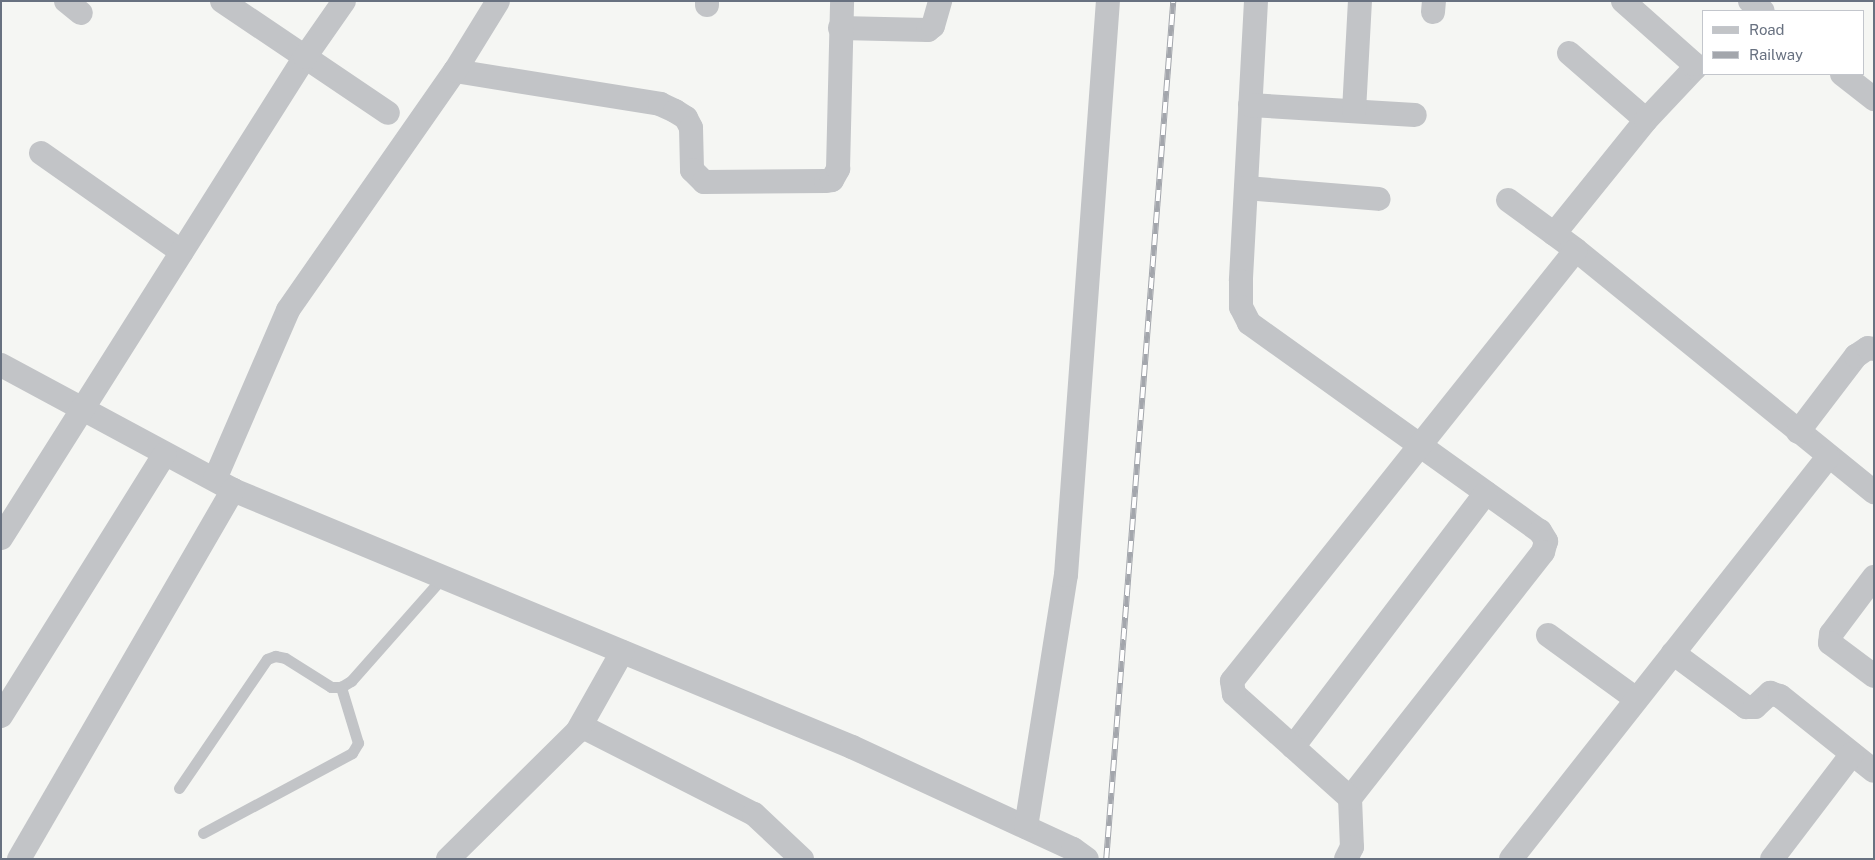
<!DOCTYPE html>
<style>
body{margin:0}
#map{position:relative;width:1875px;height:860px;overflow:hidden;background:#f5f6f3;font-family:"Public Sans",sans-serif}
div>[style]{position:absolute}
[style*='--x']{left:calc(var(--x)*1px);top:calc(var(--y)*1px);width:calc(var(--w)*1px);rotate:calc(var(--a)*1deg)}
.service>*{height:11px;margin:-5.5px;padding:0 5.5px;transform-origin:5.5px;border-radius:5.5px;background:#c2c4c7}
.minor>*{height:24px;margin:-12px;padding:0 12px;transform-origin:12px;border-radius:12px;background:#c2c4c7}
.rail>*{height:5.5px;margin-top:-2.75px;transform-origin:0;background:repeating-linear-gradient(90deg,#fff 0 11px,#a3a6ac 0 22px);box-sizing:border-box;border-block:1px solid #a3a6ac}
span{translate:-50% -50%;white-space:nowrap;text-align:center;line-height:1.15;-webkit-text-stroke:5px #fff;paint-order:stroke}
.frame{position:absolute;inset:0;border:2px solid #687180;pointer-events:none}
.legend{position:absolute;left:1702px;top:10px;width:162px;height:65px;box-sizing:border-box;background:#fff;border:1px solid #c3c6cc;margin:0;padding:6px 9px;list-style:none;font-size:15px;color:#687180}
.legend li{display:flex;align-items:center;gap:10px;height:25px}
.legend b{width:25px;border:1px solid #c3c6cc}
</style>
<div id="map">
<div class="service">
<i style="--x:179;--y:788;--w:156;--a:-55.7"></i>
<i style="--x:267;--y:659;--w:9;--a:-21"></i>
<i style="--x:275;--y:656;--w:10;--a:11"></i>
<i style="--x:285;--y:658;--w:54;--a:32.2"></i>
<i style="--x:331;--y:687;--w:10;--a:0"></i>
<i style="--x:341;--y:687;--w:12;--a:-31"></i>
<i style="--x:351;--y:681;--w:139;--a:-48.5"></i>
<i style="--x:203;--y:833;--w:169;--a:-28.2"></i>
<i style="--x:352;--y:753;--w:12;--a:-59"></i>
<i style="--x:358;--y:743;--w:59;--a:-106.9"></i>
</div>
<div class="minor">
<i style="--x:66;--y:1;--w:19;--a:39"></i>
<i style="--x:222;--y:1;--w:200;--a:34"></i>
<i style="--x:707;--y:1;--w:4;--a:90"></i>
<i style="--x:1256;--y:1;--w:280;--a:93.1"></i>
<i style="--x:1241;--y:281;--w:26;--a:90"></i>
<i style="--x:1241;--y:307;--w:18;--a:63"></i>
<i style="--x:1249;--y:323;--w:358;--a:35.6"></i>
<i style="--x:1540;--y:531;--w:12;--a:59"></i>
<i style="--x:1546;--y:541;--w:11;--a:105"></i>
<i style="--x:1543;--y:552;--w:313;--a:128.1"></i>
<i style="--x:1350;--y:798;--w:49;--a:87.7"></i>
<i style="--x:1352;--y:847;--w:13;--a:117"></i>
<i style="--x:1750;--y:1;--w:16;--a:38"></i>
<i style="--x:1433;--y:12;--w:11;--a:-85"></i>
<i style="--x:840;--y:28;--w:88;--a:1.3"></i>
<i style="--x:928;--y:30;--w:6;--a:-39"></i>
<i style="--x:933;--y:26;--w:26;--a:-74"></i>
<i style="--x:1569;--y:53;--w:102;--a:41"></i>
<i style="--x:455;--y:71;--w:208;--a:9.1"></i>
<i style="--x:660;--y:104;--w:17;--a:25"></i>
<i style="--x:675;--y:111;--w:13;--a:32"></i>
<i style="--x:686;--y:118;--w:11;--a:63"></i>
<i style="--x:691;--y:128;--w:42;--a:88.6"></i>
<i style="--x:692;--y:170;--w:17;--a:45"></i>
<i style="--x:704;--y:182;--w:122;--a:-0.5"></i>
<i style="--x:826;--y:181;--w:6;--a:-9"></i>
<i style="--x:832;--y:180;--w:13;--a:-61"></i>
<i style="--x:838;--y:169;--w:168;--a:-88.6"></i>
<i style="--x:1842;--y:74;--w:41;--a:38"></i>
<i style="--x:1250;--y:105;--w:165;--a:3.5"></i>
<i style="--x:1354;--y:111;--w:110;--a:-86.9"></i>
<i style="--x:41;--y:153;--w:172;--a:35.1"></i>
<i style="--x:1246;--y:188;--w:133;--a:4.7"></i>
<i style="--x:1508;--y:200;--w:84;--a:36.3"></i>
<i style="--x:1576;--y:250;--w:384;--a:39.1"></i>
<i style="--x:1554;--y:234;--w:146;--a:-51.1"></i>
<i style="--x:1646;--y:120;--w:71;--a:-46.7"></i>
<i style="--x:1695;--y:68;--w:4;--a:-104"></i>
<i style="--x:1694;--y:64;--w:95;--a:-138.4"></i>
<i style="--x:1;--y:365;--w:264;--a:28.3"></i>
<i style="--x:233;--y:490;--w:670;--a:22.55"></i>
<i style="--x:852;--y:747;--w:243;--a:24.8"></i>
<i style="--x:1073;--y:849;--w:17;--a:36"></i>
<i style="--x:1798;--y:432;--w:96;--a:-52.7"></i>
<i style="--x:1856;--y:356;--w:14;--a:-34"></i>
<i style="--x:1868;--y:348;--w:6;--a:9"></i>
<i style="--x:215;--y:479;--w:184;--a:-66.6"></i>
<i style="--x:288;--y:310;--w:292;--a:-55.1"></i>
<i style="--x:455;--y:71;--w:82;--a:-58.4"></i>
<i style="--x:1;--y:538;--w:569;--a:-57.71"></i>
<i style="--x:305;--y:57;--w:68;--a:-55.1"></i>
<i style="--x:1874;--y:577;--w:71;--a:127"></i>
<i style="--x:1831;--y:634;--w:9;--a:96"></i>
<i style="--x:1830;--y:643;--w:55;--a:36.9"></i>
<i style="--x:1548;--y:635;--w:109;--a:36"></i>
<i style="--x:1673;--y:653;--w:91;--a:36.5"></i>
<i style="--x:1746;--y:707;--w:9;--a:0"></i>
<i style="--x:1755;--y:707;--w:21;--a:-43"></i>
<i style="--x:1770;--y:693;--w:10;--a:17"></i>
<i style="--x:1780;--y:696;--w:120;--a:38.6"></i>
<i style="--x:1;--y:716;--w:309;--a:-58"></i>
<i style="--x:581;--y:726;--w:194;--a:27"></i>
<i style="--x:754;--y:814;--w:66;--a:43.2"></i>
<i style="--x:1293;--y:747;--w:319;--a:-52.8"></i>
<i style="--x:1350;--y:798;--w:156;--a:-138.1"></i>
<i style="--x:1234;--y:694;--w:13;--a:-99"></i>
<i style="--x:1232;--y:681;--w:551;--a:-51.41"></i>
<i style="--x:1026;--y:827;--w:255;--a:-81"></i>
<i style="--x:1066;--y:575;--w:576;--a:-85.82"></i>
<i style="--x:19;--y:859;--w:427;--a:-59.9"></i>
<i style="--x:448;--y:859;--w:181;--a:-44.6"></i>
<i style="--x:577;--y:732;--w:92;--a:-60.6"></i>
<i style="--x:1511;--y:859;--w:512;--a:-51.74"></i>
<i style="--x:1772;--y:859;--w:132;--a:-52.7"></i>
</div>
<div class="rail">
<i style="--x:1106;--y:859;--w:861;--a:-85.53"></i>
</div>
<div class="frame"></div>
<ul class="legend">
<li><b style="height:6px;background:#c2c4c7"></b>Road</li>
<li><b style="height:6px;background:#a3a6ac"></b>Railway</li>
</ul>
</div>
